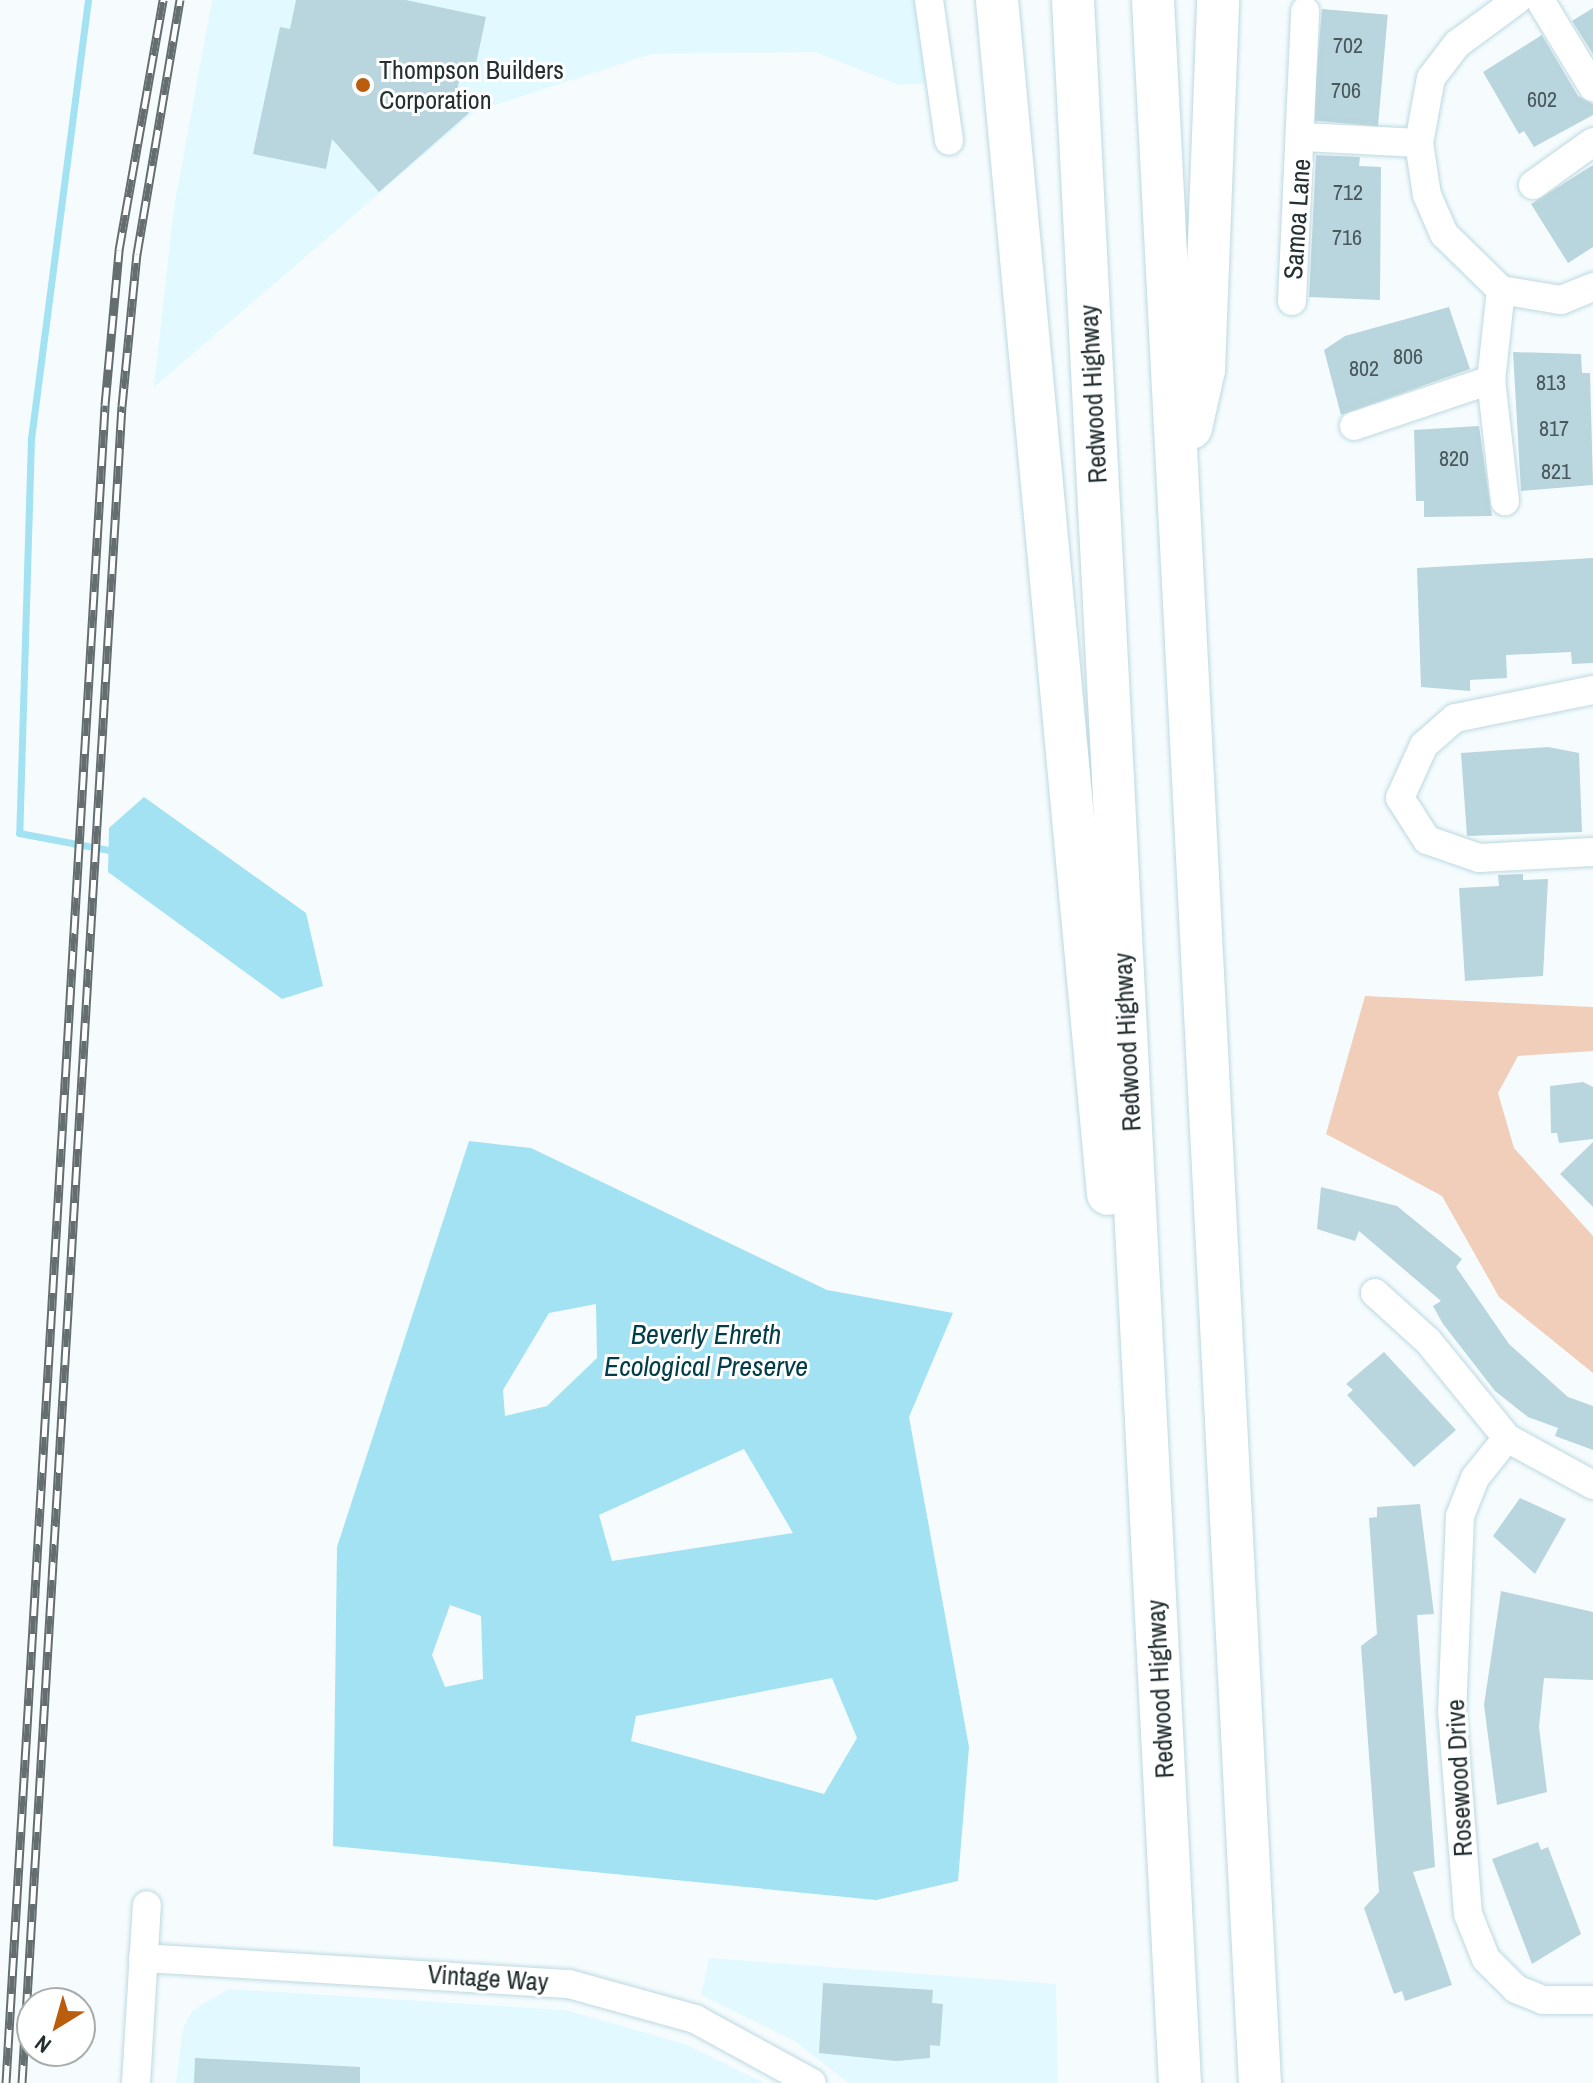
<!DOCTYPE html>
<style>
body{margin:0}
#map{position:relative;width:1593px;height:2083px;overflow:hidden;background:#f6fcfe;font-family:"Archivo Narrow",sans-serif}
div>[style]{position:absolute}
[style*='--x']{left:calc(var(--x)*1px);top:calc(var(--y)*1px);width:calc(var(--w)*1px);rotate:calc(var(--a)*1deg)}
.built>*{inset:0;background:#e2f9ff}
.green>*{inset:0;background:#f1ceba}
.water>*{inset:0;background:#a2e2f2}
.stream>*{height:7px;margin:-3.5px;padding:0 3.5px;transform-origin:3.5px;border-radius:3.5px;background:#a2e2f2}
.building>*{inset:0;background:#b9d5dd;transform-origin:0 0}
.roads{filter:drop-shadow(0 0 2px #bcd9e1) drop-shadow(0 0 2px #bcd9e1)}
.minor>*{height:28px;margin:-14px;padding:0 14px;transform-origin:14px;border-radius:14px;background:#fff}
.highway>*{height:42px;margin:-21px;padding:0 21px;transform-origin:21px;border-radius:21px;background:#fff}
.rail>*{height:9px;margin-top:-4.5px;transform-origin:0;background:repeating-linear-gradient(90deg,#fff 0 18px,#646e70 0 36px);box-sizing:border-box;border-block:2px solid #646e70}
.dots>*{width:22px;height:22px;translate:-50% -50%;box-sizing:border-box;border:4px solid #fff;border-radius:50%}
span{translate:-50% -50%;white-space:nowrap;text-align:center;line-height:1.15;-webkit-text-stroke:6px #fff;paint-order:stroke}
.number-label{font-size:22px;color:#48585c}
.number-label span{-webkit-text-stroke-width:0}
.poi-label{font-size:26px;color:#232f31}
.left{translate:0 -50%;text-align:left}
.street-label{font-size:26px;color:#232f31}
.water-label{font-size:28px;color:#003d49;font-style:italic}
.north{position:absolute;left:16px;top:1987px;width:80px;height:80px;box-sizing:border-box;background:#fff;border:2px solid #a7acad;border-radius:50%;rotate:217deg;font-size:22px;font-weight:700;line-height:32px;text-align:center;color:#232f31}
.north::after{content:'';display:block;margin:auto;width:28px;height:36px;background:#ba5d0d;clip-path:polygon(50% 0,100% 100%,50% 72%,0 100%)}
</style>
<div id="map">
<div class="built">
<i style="clip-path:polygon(212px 0,914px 0,926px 83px,899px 85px,815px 52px,651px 54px,474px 112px,154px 387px,174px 207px)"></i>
<i style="clip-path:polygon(709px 1958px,1056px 1984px,1058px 2083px,848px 2083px,795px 2041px,701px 1995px)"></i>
<i style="clip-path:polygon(228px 1989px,565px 2010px,685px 2044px,764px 2083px,176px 2083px,183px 2028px,192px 2011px)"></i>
</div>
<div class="green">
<i style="clip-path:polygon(1365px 996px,1593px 1007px,1593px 1051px,1518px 1056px,1498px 1093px,1514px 1148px,1593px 1236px,1593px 1373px,1499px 1297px,1442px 1196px,1326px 1134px)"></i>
</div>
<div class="water">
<i style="clip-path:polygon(144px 797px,306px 913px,323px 986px,282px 999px,108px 872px,109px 828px)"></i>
<i style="clip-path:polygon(evenodd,469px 1141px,531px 1148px,827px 1290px,953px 1313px,909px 1417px,969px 1747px,958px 1881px,876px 1900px,333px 1846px,337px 1547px,469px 1141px,596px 1304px,597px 1358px,547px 1406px,505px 1416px,503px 1390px,549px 1313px,596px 1304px,469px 1141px,744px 1449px,793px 1533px,612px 1561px,599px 1515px,744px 1449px,469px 1141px,450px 1605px,481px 1616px,483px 1679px,445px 1687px,432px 1655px,450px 1605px,469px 1141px,832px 1678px,857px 1738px,824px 1794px,631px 1741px,636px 1716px,832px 1678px)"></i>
</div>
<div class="stream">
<i style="--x:88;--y:0;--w:442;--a:97.4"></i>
<i style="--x:31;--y:438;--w:395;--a:91.7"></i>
<i style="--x:19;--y:833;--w:92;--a:10.7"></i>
</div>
<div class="building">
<i style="clip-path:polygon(296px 0,406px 0,486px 17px,474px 73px,462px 70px,455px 98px,469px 113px,379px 192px,332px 139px,326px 169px,253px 154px,280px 27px,290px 29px)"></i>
<i style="clip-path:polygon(1593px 8px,1593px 54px,1572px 21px)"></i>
<i style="left:1322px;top:9px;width:66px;height:112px;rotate:5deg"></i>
<i style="clip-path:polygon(1542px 35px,1578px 96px,1593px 104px,1593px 115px,1534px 147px,1524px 131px,1519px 134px,1483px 72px)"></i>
<i style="clip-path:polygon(1316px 155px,1360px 157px,1359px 166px,1381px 167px,1380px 300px,1309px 297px)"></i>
<i style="clip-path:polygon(1593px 165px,1593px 247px,1568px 263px,1531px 204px)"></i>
<i style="clip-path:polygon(1449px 307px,1470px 369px,1341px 415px,1324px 350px,1345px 336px)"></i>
<i style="clip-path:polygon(1513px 352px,1581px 354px,1582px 373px,1590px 373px,1593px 485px,1521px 491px)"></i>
<i style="clip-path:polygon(1479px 426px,1492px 516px,1424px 517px,1424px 501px,1416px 501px,1414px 430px)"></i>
<i style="clip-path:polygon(1593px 558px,1593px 663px,1572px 664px,1571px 652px,1506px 655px,1507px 678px,1470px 680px,1470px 691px,1421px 687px,1417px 568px)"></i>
<i style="clip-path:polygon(1548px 747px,1579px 753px,1582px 832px,1467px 836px,1461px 753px)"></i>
<i style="clip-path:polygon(1523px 874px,1523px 880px,1548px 879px,1543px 976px,1465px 981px,1459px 888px,1499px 886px,1498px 875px)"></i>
<i style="clip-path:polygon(1583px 1082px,1593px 1087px,1593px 1139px,1559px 1143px,1557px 1133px,1551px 1133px,1550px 1086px)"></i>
<i style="clip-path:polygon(1593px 1142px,1593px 1207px,1560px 1174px)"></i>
<i style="clip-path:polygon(1321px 1187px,1397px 1206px,1462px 1259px,1456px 1267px,1509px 1344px,1568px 1397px,1593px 1406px,1593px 1450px,1555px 1436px,1558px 1428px,1528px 1417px,1495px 1391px,1443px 1324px,1433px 1306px,1441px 1301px,1359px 1231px,1355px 1241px,1317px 1229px)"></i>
<i style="clip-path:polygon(1384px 1352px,1456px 1430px,1414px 1467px,1347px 1395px,1353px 1390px,1346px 1384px)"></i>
<i style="clip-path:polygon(1520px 1498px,1566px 1519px,1535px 1574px,1493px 1536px)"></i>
<i style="clip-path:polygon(1420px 1504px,1434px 1614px,1417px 1615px,1435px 1867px,1413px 1872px,1452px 1985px,1405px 2001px,1402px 1991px,1394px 1994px,1364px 1908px,1379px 1892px,1361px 1646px,1377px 1634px,1369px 1518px,1377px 1517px,1377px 1507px)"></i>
<i style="clip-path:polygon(1501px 1591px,1593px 1612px,1593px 1680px,1544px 1678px,1539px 1727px,1547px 1792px,1497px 1805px,1484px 1705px)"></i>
<i style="clip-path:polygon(1538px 1842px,1541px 1850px,1548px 1847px,1581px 1934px,1532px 1964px,1492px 1859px)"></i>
<i style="clip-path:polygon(823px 1983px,933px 1990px,932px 2003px,943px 2004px,940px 2046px,930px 2045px,930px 2058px,896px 2061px,819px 2053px)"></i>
<i style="clip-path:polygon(195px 2058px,360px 2067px,360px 2083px,194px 2083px)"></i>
</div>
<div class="roads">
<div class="minor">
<i style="--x:929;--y:0;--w:142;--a:81.9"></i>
<i style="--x:1517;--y:0;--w:74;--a:143.7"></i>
<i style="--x:1457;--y:44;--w:43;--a:127.4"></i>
<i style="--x:1431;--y:78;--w:66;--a:100.5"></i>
<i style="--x:1419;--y:143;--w:53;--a:81.3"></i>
<i style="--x:1427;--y:195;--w:43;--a:66.4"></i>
<i style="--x:1444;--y:234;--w:80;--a:44.5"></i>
<i style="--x:1501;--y:290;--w:61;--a:9.5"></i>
<i style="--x:1561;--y:300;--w:35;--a:-22"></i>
<i style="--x:1540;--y:0;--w:102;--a:58.7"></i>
<i style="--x:1303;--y:137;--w:116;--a:3"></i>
<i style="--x:1533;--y:185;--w:74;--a:-35.6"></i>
<i style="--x:1501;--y:290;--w:91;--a:96.3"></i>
<i style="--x:1491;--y:380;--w:122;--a:83.4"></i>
<i style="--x:1292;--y:301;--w:290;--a:-87.4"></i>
<i style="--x:1354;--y:426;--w:145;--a:-18.6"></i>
<i style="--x:1593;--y:690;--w:141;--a:168.5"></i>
<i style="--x:1455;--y:718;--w:41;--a:138.9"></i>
<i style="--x:1424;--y:745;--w:58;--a:114.4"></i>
<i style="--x:1400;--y:798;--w:50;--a:57.3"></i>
<i style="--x:1427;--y:840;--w:55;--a:19.1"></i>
<i style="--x:1479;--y:858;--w:114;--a:-3"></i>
<i style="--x:1375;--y:1293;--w:72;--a:42.2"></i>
<i style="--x:1428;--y:1341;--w:125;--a:50.8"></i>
<i style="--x:1507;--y:1438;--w:98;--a:28.7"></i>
<i style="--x:1507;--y:1438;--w:51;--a:128.7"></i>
<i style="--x:1475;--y:1478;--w:41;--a:111.5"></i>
<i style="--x:1460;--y:1516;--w:195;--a:92.3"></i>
<i style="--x:1452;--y:1711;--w:204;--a:85.5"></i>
<i style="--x:1468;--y:1914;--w:48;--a:68.2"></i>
<i style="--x:1486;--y:1959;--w:42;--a:45"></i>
<i style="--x:1516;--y:1989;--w:29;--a:22"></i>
<i style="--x:1543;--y:2000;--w:50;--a:0"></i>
<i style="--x:143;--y:1958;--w:427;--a:3.5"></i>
<i style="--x:569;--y:1984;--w:131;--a:15.5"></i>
<i style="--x:695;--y:2019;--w:133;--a:28.7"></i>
<i style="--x:136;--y:2083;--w:178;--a:-86.5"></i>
</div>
<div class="highway">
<i style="--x:997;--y:0;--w:1199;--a:84.69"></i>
<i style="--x:1073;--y:0;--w:2086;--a:87.06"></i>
<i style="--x:1153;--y:0;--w:2086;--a:87.06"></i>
<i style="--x:1191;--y:428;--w:59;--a:-77.4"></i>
<i style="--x:1204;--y:370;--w:370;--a:-87.8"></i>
</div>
</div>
<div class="rail">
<i style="--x:6;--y:2083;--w:1681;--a:-86.62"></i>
<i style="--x:105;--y:405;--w:156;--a:-84.8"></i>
<i style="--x:119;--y:250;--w:254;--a:-80"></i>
<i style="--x:22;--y:2083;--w:1680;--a:-86.59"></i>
<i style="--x:122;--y:406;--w:153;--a:-84.4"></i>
<i style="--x:137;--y:254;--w:258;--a:-80.4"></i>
</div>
<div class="dots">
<i style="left:363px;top:85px;background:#ba5d0d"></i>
</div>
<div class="number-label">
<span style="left:1348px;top:46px">702</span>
<span style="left:1346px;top:91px">706</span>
<span style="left:1542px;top:100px">602</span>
<span style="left:1348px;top:193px">712</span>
<span style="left:1347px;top:238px">716</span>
<span style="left:1408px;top:357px">806</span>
<span style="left:1364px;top:369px">802</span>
<span style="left:1551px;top:383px">813</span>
<span style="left:1554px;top:429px">817</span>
<span style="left:1454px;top:459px">820</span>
<span style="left:1556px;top:472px">821</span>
</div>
<div class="poi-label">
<span class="left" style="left:379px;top:85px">Thompson Builders<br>Corporation</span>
</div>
<div class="street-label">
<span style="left:1297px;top:219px;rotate:-86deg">Samoa Lane</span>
<span style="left:1093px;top:394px;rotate:-93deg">Redwood Highway</span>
<span style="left:1127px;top:1042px;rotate:-93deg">Redwood Highway</span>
<span style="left:1160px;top:1689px;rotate:-93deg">Redwood Highway</span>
<span style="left:1459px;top:1778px;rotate:-93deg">Rosewood Drive</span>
<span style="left:488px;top:1978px;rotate:4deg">Vintage Way</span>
</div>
<div class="water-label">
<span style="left:706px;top:1350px">Beverly Ehreth<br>Ecological Preserve</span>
</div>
<div class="north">N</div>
</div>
